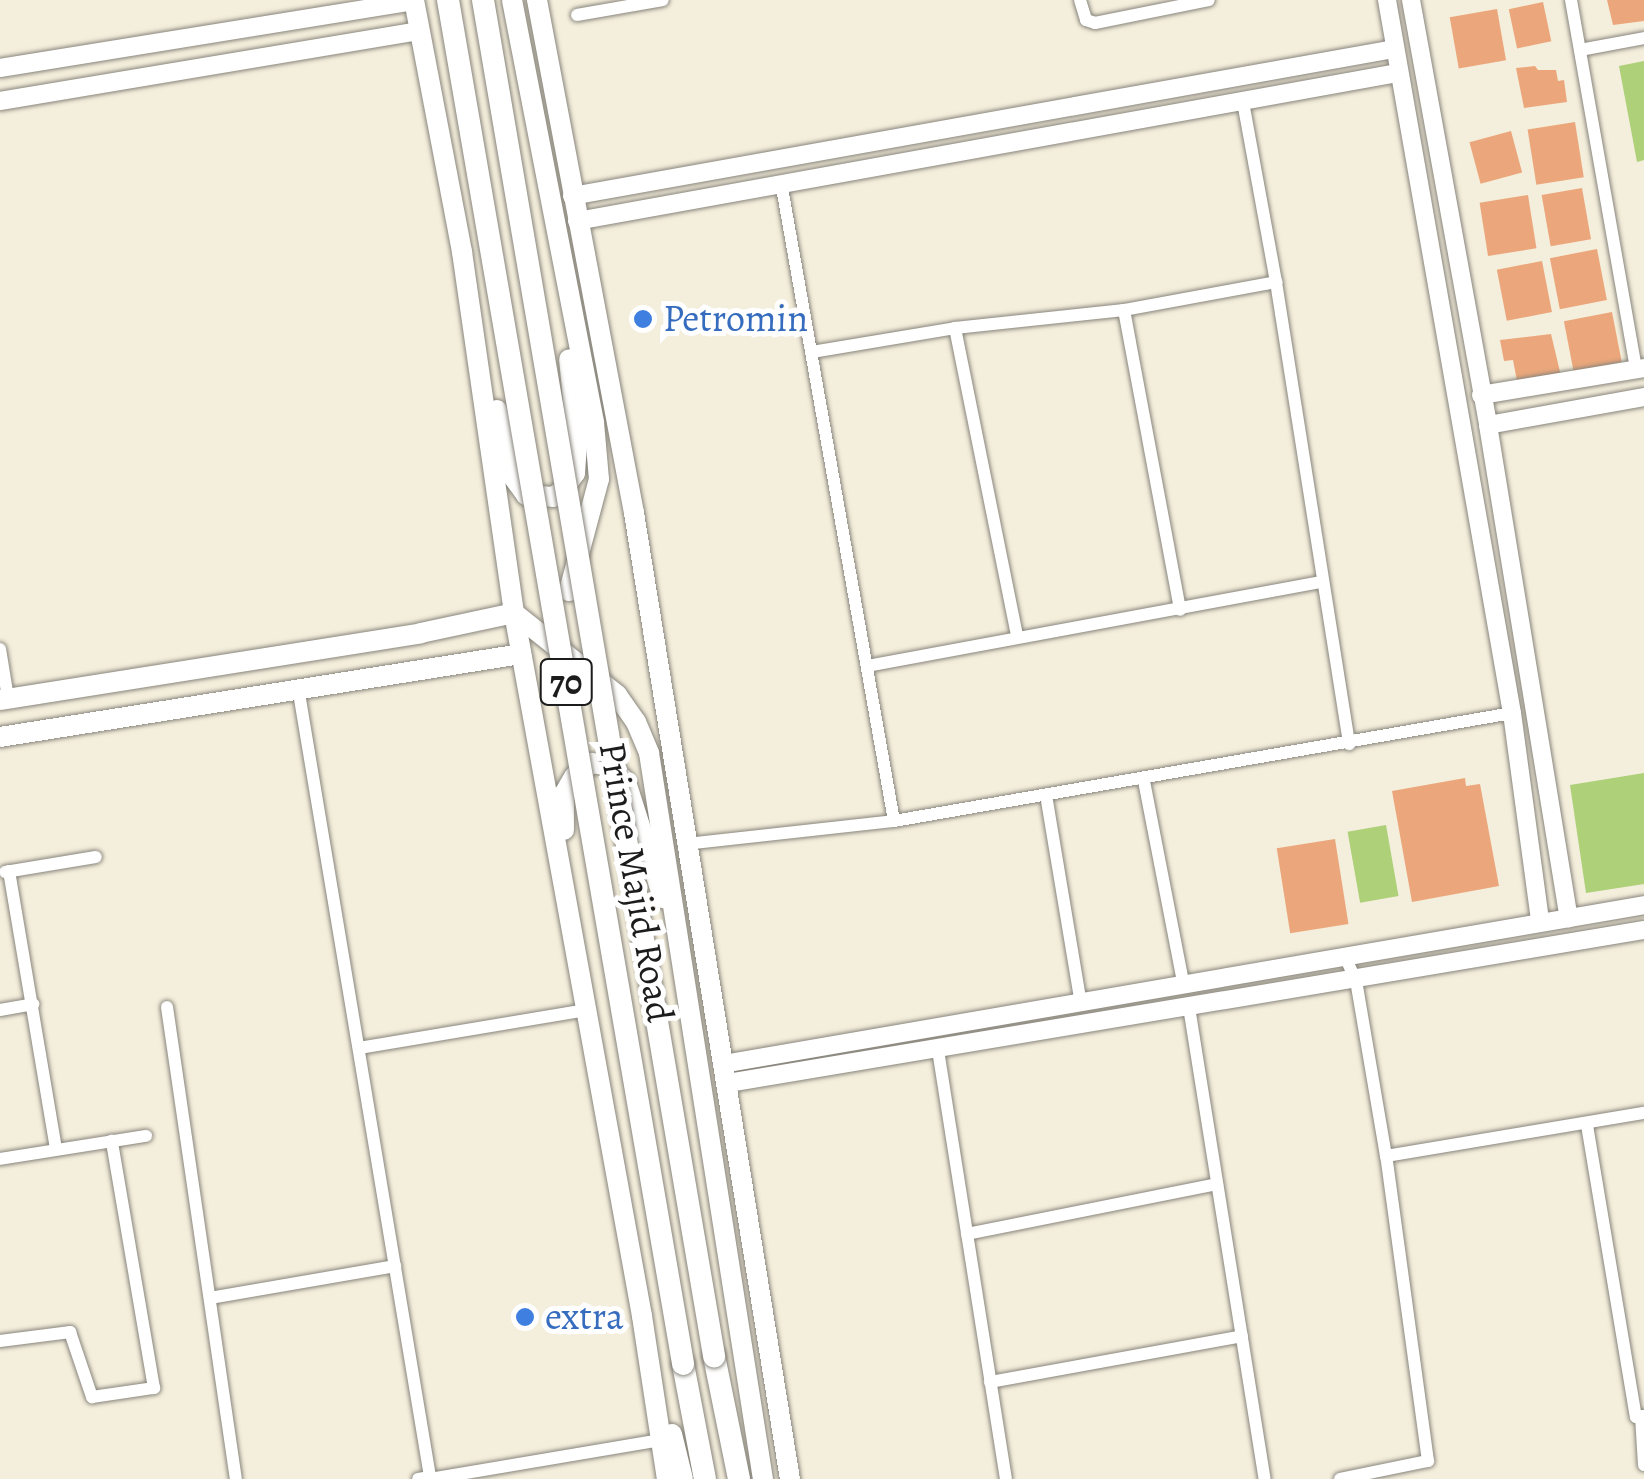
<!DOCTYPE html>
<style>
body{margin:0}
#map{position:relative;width:1644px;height:1479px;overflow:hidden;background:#f4eedc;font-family:Alegreya,serif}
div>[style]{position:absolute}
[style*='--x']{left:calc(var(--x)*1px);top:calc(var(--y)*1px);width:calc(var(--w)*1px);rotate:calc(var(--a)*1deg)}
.green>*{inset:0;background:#add078;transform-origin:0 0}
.building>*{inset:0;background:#eba77b;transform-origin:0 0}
.roads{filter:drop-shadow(0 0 2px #88857c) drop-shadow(0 0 2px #88857c)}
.street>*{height:12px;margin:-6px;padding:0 6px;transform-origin:6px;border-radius:6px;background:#fff}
.secondary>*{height:18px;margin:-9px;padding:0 9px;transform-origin:9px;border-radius:9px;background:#fff}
.primary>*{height:20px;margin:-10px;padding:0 10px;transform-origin:10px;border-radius:10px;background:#fff}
.highway>*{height:22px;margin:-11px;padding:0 11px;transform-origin:11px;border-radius:11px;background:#fff}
.bridges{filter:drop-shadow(0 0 2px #88857c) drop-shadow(0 0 2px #88857c)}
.highway-bridge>*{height:22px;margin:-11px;padding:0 11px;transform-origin:11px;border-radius:11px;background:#fff}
.dots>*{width:28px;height:28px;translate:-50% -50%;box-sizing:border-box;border:5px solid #fff;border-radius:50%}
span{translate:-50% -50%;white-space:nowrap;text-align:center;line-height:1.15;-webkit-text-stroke:10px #fff;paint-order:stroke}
.shield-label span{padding:2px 8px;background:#fff;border:2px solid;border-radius:8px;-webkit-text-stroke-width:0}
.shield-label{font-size:35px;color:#1c1c1c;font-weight:700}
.shop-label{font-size:38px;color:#366cbe}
.left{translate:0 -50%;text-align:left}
.street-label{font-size:38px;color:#1c1c1c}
</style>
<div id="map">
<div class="green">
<i style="clip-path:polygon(1644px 61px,1644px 160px,1637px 162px,1619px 66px)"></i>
<i style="clip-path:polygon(1644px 773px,1644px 884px,1586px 893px,1570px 785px)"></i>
<i style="left:1386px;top:825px;width:72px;height:39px;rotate:80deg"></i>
</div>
<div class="building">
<i style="clip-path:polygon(1607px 0,1644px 0,1644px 21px,1613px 25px)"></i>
<i style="left:1543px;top:2px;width:40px;height:35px;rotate:78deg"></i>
<i style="left:1497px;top:9px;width:52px;height:48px;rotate:80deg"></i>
<i style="clip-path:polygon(1535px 66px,1538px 70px,1556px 70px,1558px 81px,1564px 80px,1567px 102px,1524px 108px,1516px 68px)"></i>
<i style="left:1575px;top:122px;width:56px;height:48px;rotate:81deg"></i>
<i style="left:1511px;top:131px;width:43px;height:43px;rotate:75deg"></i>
<i style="left:1582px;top:188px;width:52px;height:41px;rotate:80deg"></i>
<i style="left:1528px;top:195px;width:54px;height:49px;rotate:81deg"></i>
<i style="left:1597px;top:249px;width:52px;height:48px;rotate:79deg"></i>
<i style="left:1542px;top:261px;width:52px;height:46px;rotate:79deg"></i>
<i style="left:1612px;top:312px;width:51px;height:49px;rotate:79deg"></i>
<i style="clip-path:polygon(1551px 334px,1561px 376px,1517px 381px,1513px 360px,1504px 361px,1500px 340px)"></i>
<i style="clip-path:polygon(1465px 778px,1466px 786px,1480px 784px,1499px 886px,1412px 902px,1392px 791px)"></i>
<i style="left:1335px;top:839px;width:86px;height:59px;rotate:81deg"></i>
</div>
<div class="roads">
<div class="street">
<i style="--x:1080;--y:0;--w:21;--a:73"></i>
<i style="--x:1086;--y:20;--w:9;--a:18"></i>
<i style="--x:1095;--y:23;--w:116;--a:-11.4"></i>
<i style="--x:1571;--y:0;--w:375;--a:80"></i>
<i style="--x:577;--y:15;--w:87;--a:-9.9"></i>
<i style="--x:1580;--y:50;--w:65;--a:-10.6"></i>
<i style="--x:1243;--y:102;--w:183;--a:79.6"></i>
<i style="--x:1276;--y:282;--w:468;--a:81"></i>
<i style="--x:781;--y:182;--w:649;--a:79.97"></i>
<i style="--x:1124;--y:310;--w:305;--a:79.4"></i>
<i style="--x:955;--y:328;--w:314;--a:78.6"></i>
<i style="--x:812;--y:352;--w:145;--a:-9.5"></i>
<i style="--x:955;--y:328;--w:170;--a:-6.1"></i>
<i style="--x:1124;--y:310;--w:155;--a:-10.4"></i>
<i style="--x:0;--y:649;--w:50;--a:80.7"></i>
<i style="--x:867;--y:666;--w:463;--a:-10.5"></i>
<i style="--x:298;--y:687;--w:801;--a:80.51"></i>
<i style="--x:430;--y:1477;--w:12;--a:171"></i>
<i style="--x:1144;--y:781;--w:209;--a:79"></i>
<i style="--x:1046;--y:795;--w:212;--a:80.5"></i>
<i style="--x:686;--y:844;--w:209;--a:-6.3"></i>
<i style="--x:894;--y:821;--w:627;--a:-9.91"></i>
<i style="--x:9;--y:871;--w:282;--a:80.4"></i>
<i style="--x:5;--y:872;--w:92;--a:-9.4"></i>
<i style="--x:167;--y:1007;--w:477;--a:81.7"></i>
<i style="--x:1189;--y:1007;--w:478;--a:80.9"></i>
<i style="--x:0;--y:1010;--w:34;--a:-10"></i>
<i style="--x:359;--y:1048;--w:229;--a:-9.5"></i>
<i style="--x:938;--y:1050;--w:434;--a:81"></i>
<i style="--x:1587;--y:1125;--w:296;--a:80.5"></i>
<i style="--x:1636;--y:1417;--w:8;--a:-7"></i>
<i style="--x:1386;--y:1156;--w:262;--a:-9.5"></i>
<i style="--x:0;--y:1159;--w:148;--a:-9"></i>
<i style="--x:967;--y:1234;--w:255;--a:-11.3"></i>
<i style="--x:210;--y:1298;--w:188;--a:-9.8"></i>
<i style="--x:0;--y:1341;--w:71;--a:-7.3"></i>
<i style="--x:70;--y:1332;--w:69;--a:71.3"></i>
<i style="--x:92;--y:1397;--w:63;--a:-8.3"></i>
<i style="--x:154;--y:1388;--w:251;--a:-99.7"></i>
<i style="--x:990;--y:1382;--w:256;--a:-10.3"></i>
<i style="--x:1641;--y:1416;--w:49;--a:86.5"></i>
<i style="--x:430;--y:1479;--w:234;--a:-9.6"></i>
<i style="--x:1340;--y:1479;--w:90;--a:-11.6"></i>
<i style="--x:1428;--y:1461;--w:308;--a:-97.8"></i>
<i style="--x:1386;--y:1156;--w:178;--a:-99.7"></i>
<i style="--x:1356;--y:981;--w:24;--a:-114"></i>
</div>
<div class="secondary">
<i style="--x:1387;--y:0;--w:724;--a:80.06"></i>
<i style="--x:1512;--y:713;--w:210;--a:82.3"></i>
<i style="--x:1411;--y:0;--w:432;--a:79.7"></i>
<i style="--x:1488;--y:425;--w:500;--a:80.7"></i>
<i style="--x:0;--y:68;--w:419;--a:-9.2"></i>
<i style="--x:0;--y:101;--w:424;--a:-9.5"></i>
<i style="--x:572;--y:196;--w:835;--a:-10.14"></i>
<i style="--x:577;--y:221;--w:833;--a:-10.23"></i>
<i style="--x:1481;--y:395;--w:165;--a:-9.4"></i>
<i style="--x:1488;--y:425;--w:158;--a:-10.2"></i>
<i style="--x:723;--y:1064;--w:935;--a:-9.79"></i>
<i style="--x:728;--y:1083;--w:929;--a:-9.48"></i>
</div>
<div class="primary">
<i style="--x:414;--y:0;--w:257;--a:79.2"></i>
<i style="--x:462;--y:252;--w:365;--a:81.8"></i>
<i style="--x:514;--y:613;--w:715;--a:79.68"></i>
<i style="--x:642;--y:1316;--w:165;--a:81.3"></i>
<i style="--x:512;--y:0;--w:431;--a:79"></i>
<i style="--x:594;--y:423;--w:56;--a:84.9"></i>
<i style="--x:599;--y:479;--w:116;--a:105"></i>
<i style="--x:537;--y:0;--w:522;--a:79.29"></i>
<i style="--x:634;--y:513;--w:979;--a:80.83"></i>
<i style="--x:497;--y:410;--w:66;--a:77.7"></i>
<i style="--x:511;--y:474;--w:26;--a:54"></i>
<i style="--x:526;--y:495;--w:27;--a:4"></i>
<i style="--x:553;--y:497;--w:11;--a:-34"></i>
<i style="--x:562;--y:491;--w:22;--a:-54"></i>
<i style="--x:575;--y:473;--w:31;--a:-86"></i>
<i style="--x:577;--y:442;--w:83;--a:-95.5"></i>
<i style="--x:514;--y:613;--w:132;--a:38.5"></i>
<i style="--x:617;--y:695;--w:33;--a:55"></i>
<i style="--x:636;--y:722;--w:34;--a:67"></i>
<i style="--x:649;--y:753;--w:735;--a:81.08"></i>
<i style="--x:0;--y:700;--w:426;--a:-9"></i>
<i style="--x:421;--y:633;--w:95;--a:-12.1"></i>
<i style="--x:0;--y:737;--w:528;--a:-9.05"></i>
<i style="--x:564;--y:830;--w:36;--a:-90"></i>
<i style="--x:564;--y:794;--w:20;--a:-60"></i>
<i style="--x:574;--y:777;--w:23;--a:-38"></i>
<i style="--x:592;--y:763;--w:17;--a:10"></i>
<i style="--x:609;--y:766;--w:23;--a:43"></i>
<i style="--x:626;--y:782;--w:122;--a:72.3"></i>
<i style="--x:672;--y:1434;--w:46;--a:76.3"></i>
</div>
<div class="highway">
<i style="--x:714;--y:1356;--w:126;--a:78.5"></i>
<i style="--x:683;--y:1364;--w:117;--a:79.2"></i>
</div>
</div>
<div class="bridges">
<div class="highway-bridge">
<i style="--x:448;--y:0;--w:1384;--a:80.22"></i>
<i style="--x:483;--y:0;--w:1376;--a:80.33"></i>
</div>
</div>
<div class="dots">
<i style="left:643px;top:319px;background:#3f7fe0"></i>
<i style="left:525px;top:1317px;background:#3f7fe0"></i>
</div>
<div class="shield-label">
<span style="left:566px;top:682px">70</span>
</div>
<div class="shop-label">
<span class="left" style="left:663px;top:319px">Petromin</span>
<span class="left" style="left:545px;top:1317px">extra</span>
</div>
<div class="street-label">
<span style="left:636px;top:882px;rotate:80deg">Prince Majid Road</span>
</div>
</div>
